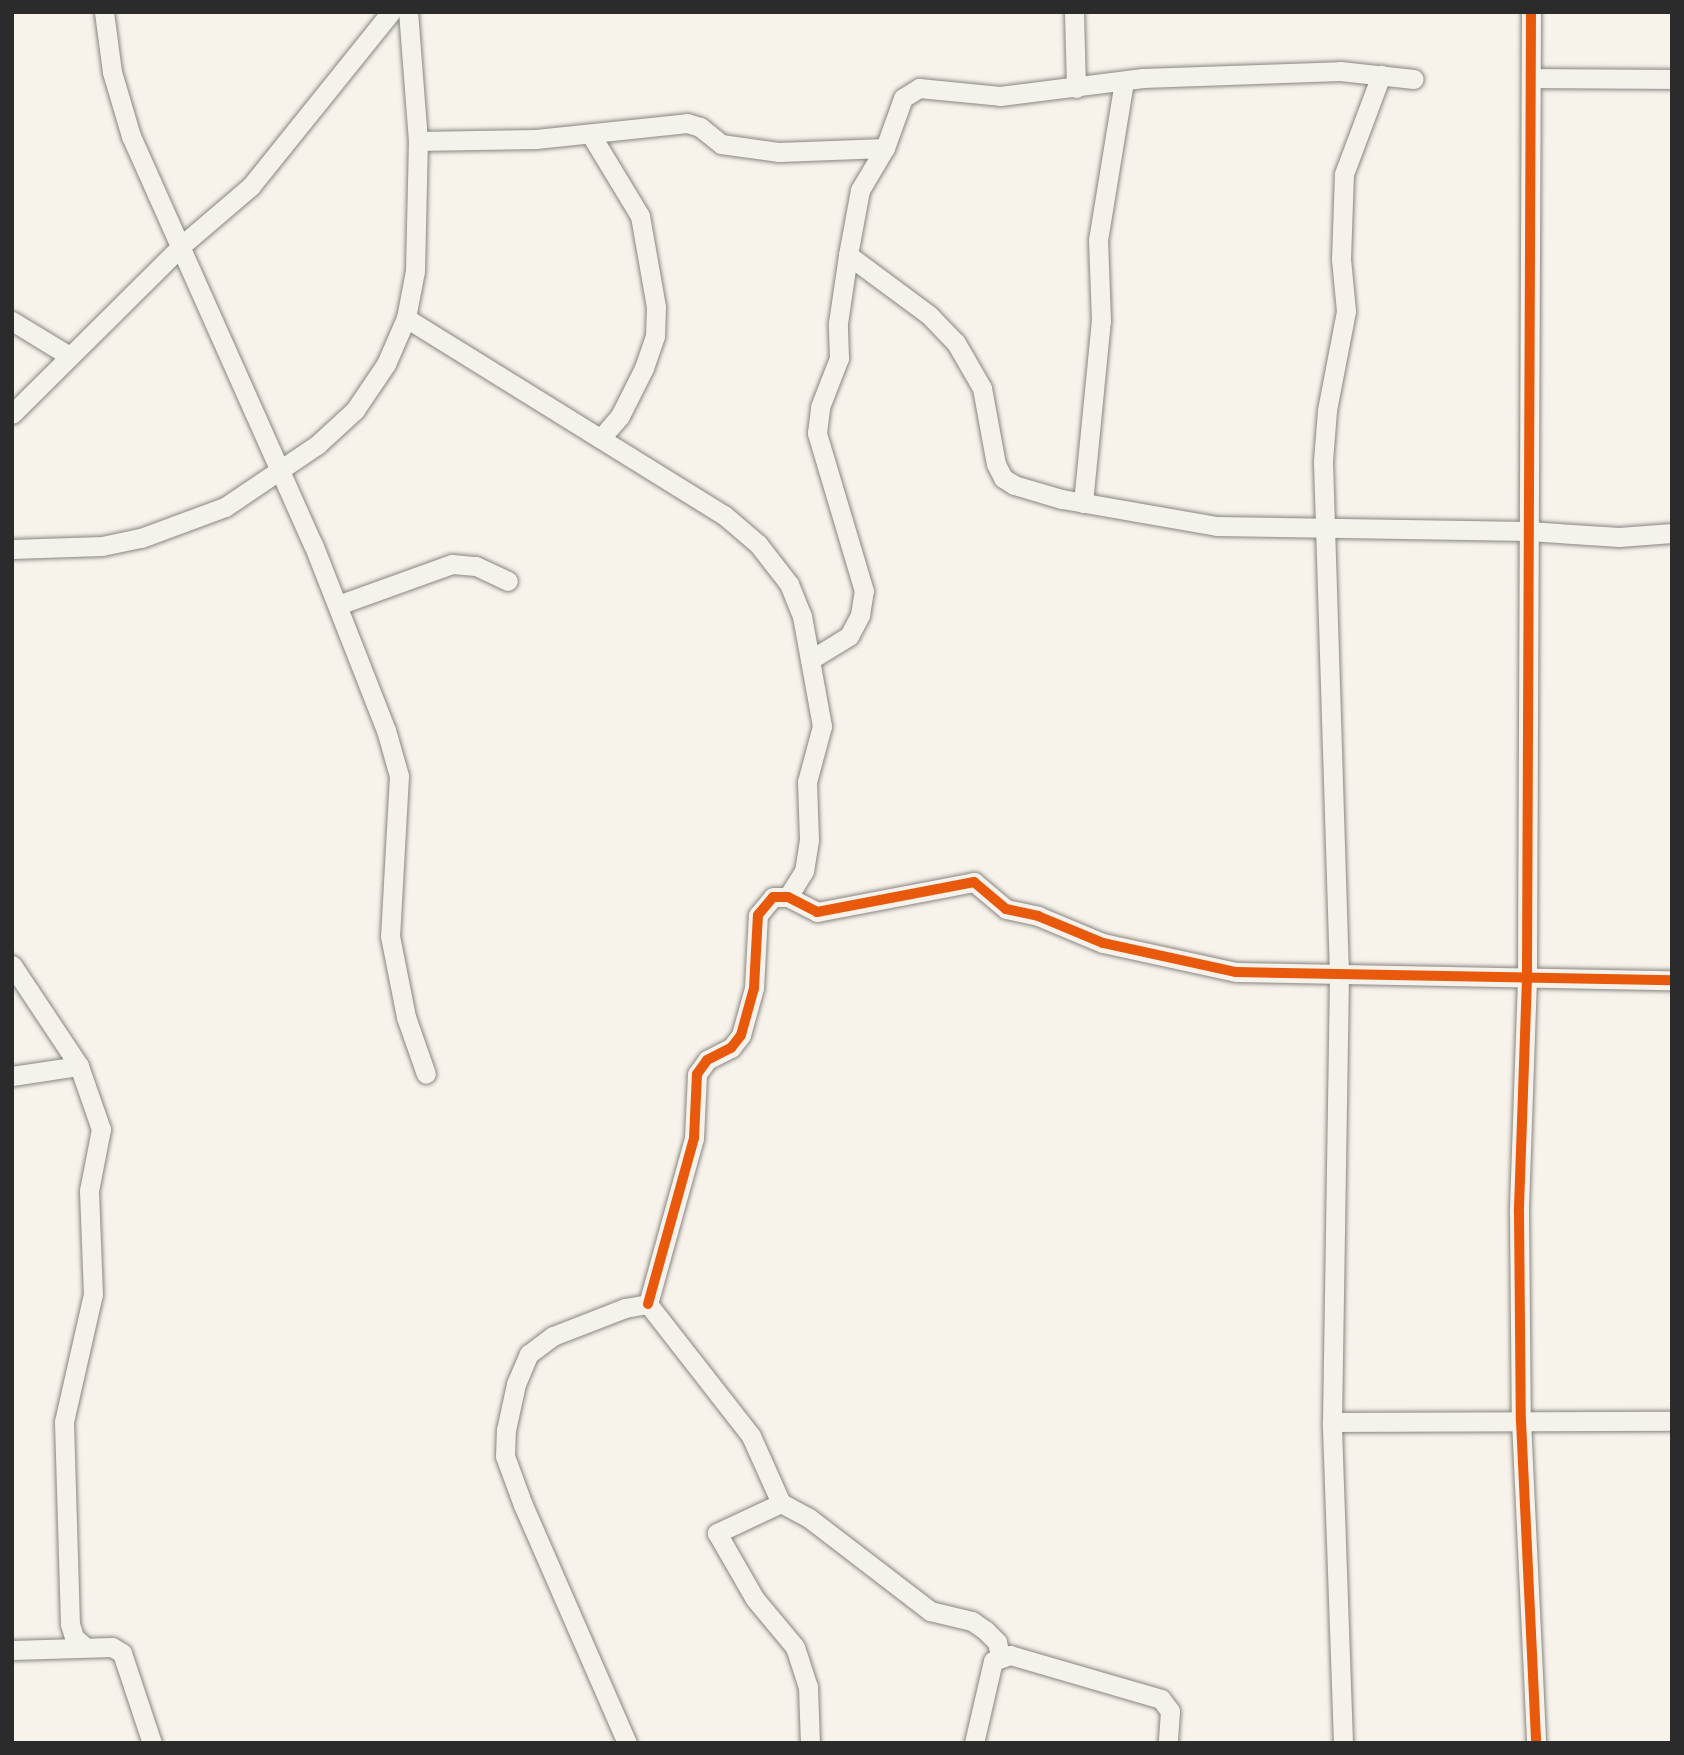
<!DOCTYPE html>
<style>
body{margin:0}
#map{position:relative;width:1684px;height:1755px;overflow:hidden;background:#f7f3ea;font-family:Itim,sans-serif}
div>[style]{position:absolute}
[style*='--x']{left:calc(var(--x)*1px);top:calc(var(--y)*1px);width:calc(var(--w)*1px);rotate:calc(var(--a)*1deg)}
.roads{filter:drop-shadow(0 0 2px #878581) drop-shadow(0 0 2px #878581)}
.minor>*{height:19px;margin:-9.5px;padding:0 9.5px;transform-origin:9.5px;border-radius:9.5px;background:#f5f2ec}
.cycleway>*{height:10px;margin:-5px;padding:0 5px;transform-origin:5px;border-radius:5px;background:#e8590c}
span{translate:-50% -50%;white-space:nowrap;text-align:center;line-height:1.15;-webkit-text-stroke:6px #fcf5e5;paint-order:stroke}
.frame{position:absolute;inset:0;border:14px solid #2b2b2b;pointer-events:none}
</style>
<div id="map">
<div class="roads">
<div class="minor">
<i style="--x:104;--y:12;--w:61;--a:82.4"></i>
<i style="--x:112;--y:72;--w:67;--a:73.5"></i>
<i style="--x:131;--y:136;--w:447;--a:66"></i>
<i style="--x:313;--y:544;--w:200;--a:68.6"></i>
<i style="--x:386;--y:730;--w:48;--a:74.2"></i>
<i style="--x:399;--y:776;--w:160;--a:93.2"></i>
<i style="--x:390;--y:936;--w:83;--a:78.8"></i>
<i style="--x:406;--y:1017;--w:60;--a:70.7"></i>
<i style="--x:1074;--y:12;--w:76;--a:88.5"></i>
<i style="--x:1531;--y:12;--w:966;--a:90.24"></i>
<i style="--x:1527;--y:978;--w:234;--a:92"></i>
<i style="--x:1519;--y:1212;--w:209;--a:89.5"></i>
<i style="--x:1521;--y:1421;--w:322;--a:87.3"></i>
<i style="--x:1532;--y:78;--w:140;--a:0.4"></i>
<i style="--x:591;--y:135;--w:95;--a:58.8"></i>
<i style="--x:640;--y:216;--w:92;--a:80"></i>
<i style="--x:656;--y:307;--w:29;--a:92"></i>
<i style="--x:655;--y:336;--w:34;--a:109"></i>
<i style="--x:644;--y:368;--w:54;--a:116.6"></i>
<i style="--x:620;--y:416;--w:30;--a:131"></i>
<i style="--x:418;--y:141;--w:118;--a:-1"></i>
<i style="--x:536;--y:139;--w:152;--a:-6"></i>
<i style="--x:687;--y:123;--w:14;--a:17"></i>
<i style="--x:700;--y:127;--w:27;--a:39"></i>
<i style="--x:721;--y:144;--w:59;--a:7.9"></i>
<i style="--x:779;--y:152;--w:106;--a:-2.2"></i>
<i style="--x:885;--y:148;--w:53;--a:-70.2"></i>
<i style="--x:903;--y:98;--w:19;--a:-32"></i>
<i style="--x:919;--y:88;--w:81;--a:5.6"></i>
<i style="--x:1000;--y:96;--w:144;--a:-7.2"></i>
<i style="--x:1143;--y:78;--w:197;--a:-2"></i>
<i style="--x:1340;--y:71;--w:74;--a:6.2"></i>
<i style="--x:885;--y:148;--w:49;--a:120.8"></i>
<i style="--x:860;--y:190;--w:66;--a:100.5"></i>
<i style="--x:848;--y:255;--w:101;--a:36.5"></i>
<i style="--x:929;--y:315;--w:39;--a:46"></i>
<i style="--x:956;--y:343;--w:52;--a:60"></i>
<i style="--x:982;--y:388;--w:77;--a:79.6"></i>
<i style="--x:996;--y:464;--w:16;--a:63"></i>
<i style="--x:1003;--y:478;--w:13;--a:32"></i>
<i style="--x:1014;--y:485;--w:50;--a:16.3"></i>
<i style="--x:1062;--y:499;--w:157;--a:9.9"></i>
<i style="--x:1217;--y:526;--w:311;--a:0.9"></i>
<i style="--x:1528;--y:531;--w:91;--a:3.8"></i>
<i style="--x:1619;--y:537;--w:53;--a:-4.3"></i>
<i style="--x:406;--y:318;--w:374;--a:31.8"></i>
<i style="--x:724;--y:515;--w:45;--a:40.5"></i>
<i style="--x:758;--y:544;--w:51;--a:52.2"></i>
<i style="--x:789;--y:584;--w:35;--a:68"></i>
<i style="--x:802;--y:616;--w:112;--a:79.7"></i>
<i style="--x:822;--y:726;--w:58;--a:105"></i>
<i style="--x:807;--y:782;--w:58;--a:88"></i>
<i style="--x:809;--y:840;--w:31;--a:99"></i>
<i style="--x:804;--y:871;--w:31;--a:122"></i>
<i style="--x:12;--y:321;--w:66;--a:31.3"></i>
<i style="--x:12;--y:414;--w:240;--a:-44.8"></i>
<i style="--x:182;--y:245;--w:91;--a:-40.5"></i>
<i style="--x:251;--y:186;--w:223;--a:-51.2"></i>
<i style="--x:1083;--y:503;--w:183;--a:-84.4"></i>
<i style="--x:1101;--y:321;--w:81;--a:-92.1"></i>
<i style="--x:1098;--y:240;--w:161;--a:-80.7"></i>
<i style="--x:12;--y:549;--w:90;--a:-1.9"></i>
<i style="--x:102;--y:546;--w:40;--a:-12"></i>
<i style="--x:141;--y:538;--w:90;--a:-20.3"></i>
<i style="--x:225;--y:507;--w:111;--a:-34"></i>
<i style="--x:317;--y:445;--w:52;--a:-42.6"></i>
<i style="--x:355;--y:410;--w:55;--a:-56"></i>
<i style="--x:386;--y:364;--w:50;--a:-66.5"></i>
<i style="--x:406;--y:318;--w:48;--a:-79.2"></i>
<i style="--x:415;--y:271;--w:130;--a:-88.7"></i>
<i style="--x:418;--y:141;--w:129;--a:-94.4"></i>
<i style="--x:338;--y:605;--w:121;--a:-19.8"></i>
<i style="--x:452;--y:564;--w:24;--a:5"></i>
<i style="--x:476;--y:566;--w:35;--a:25"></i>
<i style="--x:810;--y:660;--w:46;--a:-31.6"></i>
<i style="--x:849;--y:636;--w:24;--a:-62"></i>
<i style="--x:860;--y:615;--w:24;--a:-81"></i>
<i style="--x:864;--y:591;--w:165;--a:-106.6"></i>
<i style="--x:817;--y:433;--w:26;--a:-83"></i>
<i style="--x:820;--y:407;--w:53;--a:-68.8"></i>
<i style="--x:839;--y:358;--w:35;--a:-92"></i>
<i style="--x:838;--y:323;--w:69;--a:-81.6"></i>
<i style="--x:12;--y:965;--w:121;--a:56.4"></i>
<i style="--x:79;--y:1066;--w:67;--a:70.8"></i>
<i style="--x:101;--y:1129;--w:63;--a:101"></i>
<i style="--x:89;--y:1191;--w:103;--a:87.8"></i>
<i style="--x:93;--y:1294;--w:131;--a:102.8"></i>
<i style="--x:64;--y:1422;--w:202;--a:88.3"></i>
<i style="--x:70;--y:1624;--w:14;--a:73"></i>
<i style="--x:74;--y:1637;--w:12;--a:42"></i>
<i style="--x:12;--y:1076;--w:68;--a:-8.5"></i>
<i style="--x:648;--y:1304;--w:172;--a:-74.5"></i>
<i style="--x:694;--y:1138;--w:64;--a:-87.3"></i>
<i style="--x:697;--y:1074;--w:17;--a:-54"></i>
<i style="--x:707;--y:1060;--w:27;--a:-27"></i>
<i style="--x:731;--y:1048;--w:16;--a:-52"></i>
<i style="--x:741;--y:1035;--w:49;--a:-74.5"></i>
<i style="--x:754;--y:988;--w:73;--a:-86.9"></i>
<i style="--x:758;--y:915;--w:23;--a:-50"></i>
<i style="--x:773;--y:897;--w:15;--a:0"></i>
<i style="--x:788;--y:897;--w:33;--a:27"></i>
<i style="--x:817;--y:912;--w:160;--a:-10.8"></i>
<i style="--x:974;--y:882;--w:42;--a:40.2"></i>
<i style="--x:1006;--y:909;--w:33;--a:12"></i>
<i style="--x:1038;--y:916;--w:70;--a:22.6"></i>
<i style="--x:1103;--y:943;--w:136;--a:12.3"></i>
<i style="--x:1236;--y:972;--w:436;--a:1.1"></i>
<i style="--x:648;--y:1304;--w:167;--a:52"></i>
<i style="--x:751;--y:1436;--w:73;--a:65.9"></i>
<i style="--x:781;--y:1503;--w:32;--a:28"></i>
<i style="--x:809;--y:1518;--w:153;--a:37.5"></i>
<i style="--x:930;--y:1611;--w:43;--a:13.4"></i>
<i style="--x:972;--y:1621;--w:16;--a:35"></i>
<i style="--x:985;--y:1630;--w:17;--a:45"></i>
<i style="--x:997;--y:1642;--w:14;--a:78"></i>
<i style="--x:1332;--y:1422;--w:340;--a:-0.2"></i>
<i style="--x:781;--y:1503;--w:71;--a:154.9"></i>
<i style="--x:717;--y:1533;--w:76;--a:60.1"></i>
<i style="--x:755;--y:1599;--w:62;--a:50.2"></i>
<i style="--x:795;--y:1647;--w:42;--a:72"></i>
<i style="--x:808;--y:1687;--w:56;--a:88"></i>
<i style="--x:12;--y:1650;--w:100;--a:-1.7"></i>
<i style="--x:112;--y:1647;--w:12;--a:31"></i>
<i style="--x:122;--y:1653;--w:95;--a:71.6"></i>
<i style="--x:627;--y:1743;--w:260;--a:-113.6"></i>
<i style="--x:523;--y:1505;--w:52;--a:-110.2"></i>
<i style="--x:505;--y:1456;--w:26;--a:-88"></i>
<i style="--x:506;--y:1430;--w:47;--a:-77.7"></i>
<i style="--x:516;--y:1384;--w:33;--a:-67"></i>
<i style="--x:529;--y:1354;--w:30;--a:-37"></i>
<i style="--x:553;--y:1336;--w:77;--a:-21.3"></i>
<i style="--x:625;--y:1308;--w:23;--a:-10"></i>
<i style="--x:974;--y:1743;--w:84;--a:-77"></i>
<i style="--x:993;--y:1661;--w:18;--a:-19"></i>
<i style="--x:1010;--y:1655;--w:157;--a:16.2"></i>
<i style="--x:1161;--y:1699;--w:15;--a:53"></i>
<i style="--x:1170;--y:1711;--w:32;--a:94"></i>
<i style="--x:1343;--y:1743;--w:321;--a:-92"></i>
<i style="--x:1332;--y:1422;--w:448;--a:-89.1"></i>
<i style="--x:1339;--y:974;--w:513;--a:-91.79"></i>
<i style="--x:1323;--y:461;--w:51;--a:-85.5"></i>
<i style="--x:1327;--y:410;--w:101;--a:-79.1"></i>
<i style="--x:1346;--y:311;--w:52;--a:-95.5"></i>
<i style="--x:1341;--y:259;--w:85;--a:-88"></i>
<i style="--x:1344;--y:174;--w:106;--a:-69.5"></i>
</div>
</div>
<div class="cycleway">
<i style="--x:1531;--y:12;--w:966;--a:90.24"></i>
<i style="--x:1527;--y:978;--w:234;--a:92"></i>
<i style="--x:1519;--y:1212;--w:209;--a:89.5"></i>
<i style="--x:1521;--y:1421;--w:322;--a:87.3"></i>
<i style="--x:648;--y:1304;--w:172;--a:-74.5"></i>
<i style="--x:694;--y:1138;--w:64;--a:-87.3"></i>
<i style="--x:697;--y:1074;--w:17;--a:-54"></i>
<i style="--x:707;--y:1060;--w:27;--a:-27"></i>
<i style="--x:731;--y:1048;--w:16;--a:-52"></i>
<i style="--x:741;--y:1035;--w:49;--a:-74.5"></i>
<i style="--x:754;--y:988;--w:73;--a:-86.9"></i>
<i style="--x:758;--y:915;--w:23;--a:-50"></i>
<i style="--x:773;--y:897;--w:15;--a:0"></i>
<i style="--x:788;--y:897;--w:33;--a:27"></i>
<i style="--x:817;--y:912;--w:160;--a:-10.8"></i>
<i style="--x:974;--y:882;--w:42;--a:40.2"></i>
<i style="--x:1006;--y:909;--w:33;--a:12"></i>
<i style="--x:1038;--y:916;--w:70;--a:22.6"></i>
<i style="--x:1103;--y:943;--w:136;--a:12.3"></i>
<i style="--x:1236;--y:972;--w:436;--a:1.1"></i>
</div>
<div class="frame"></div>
</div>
